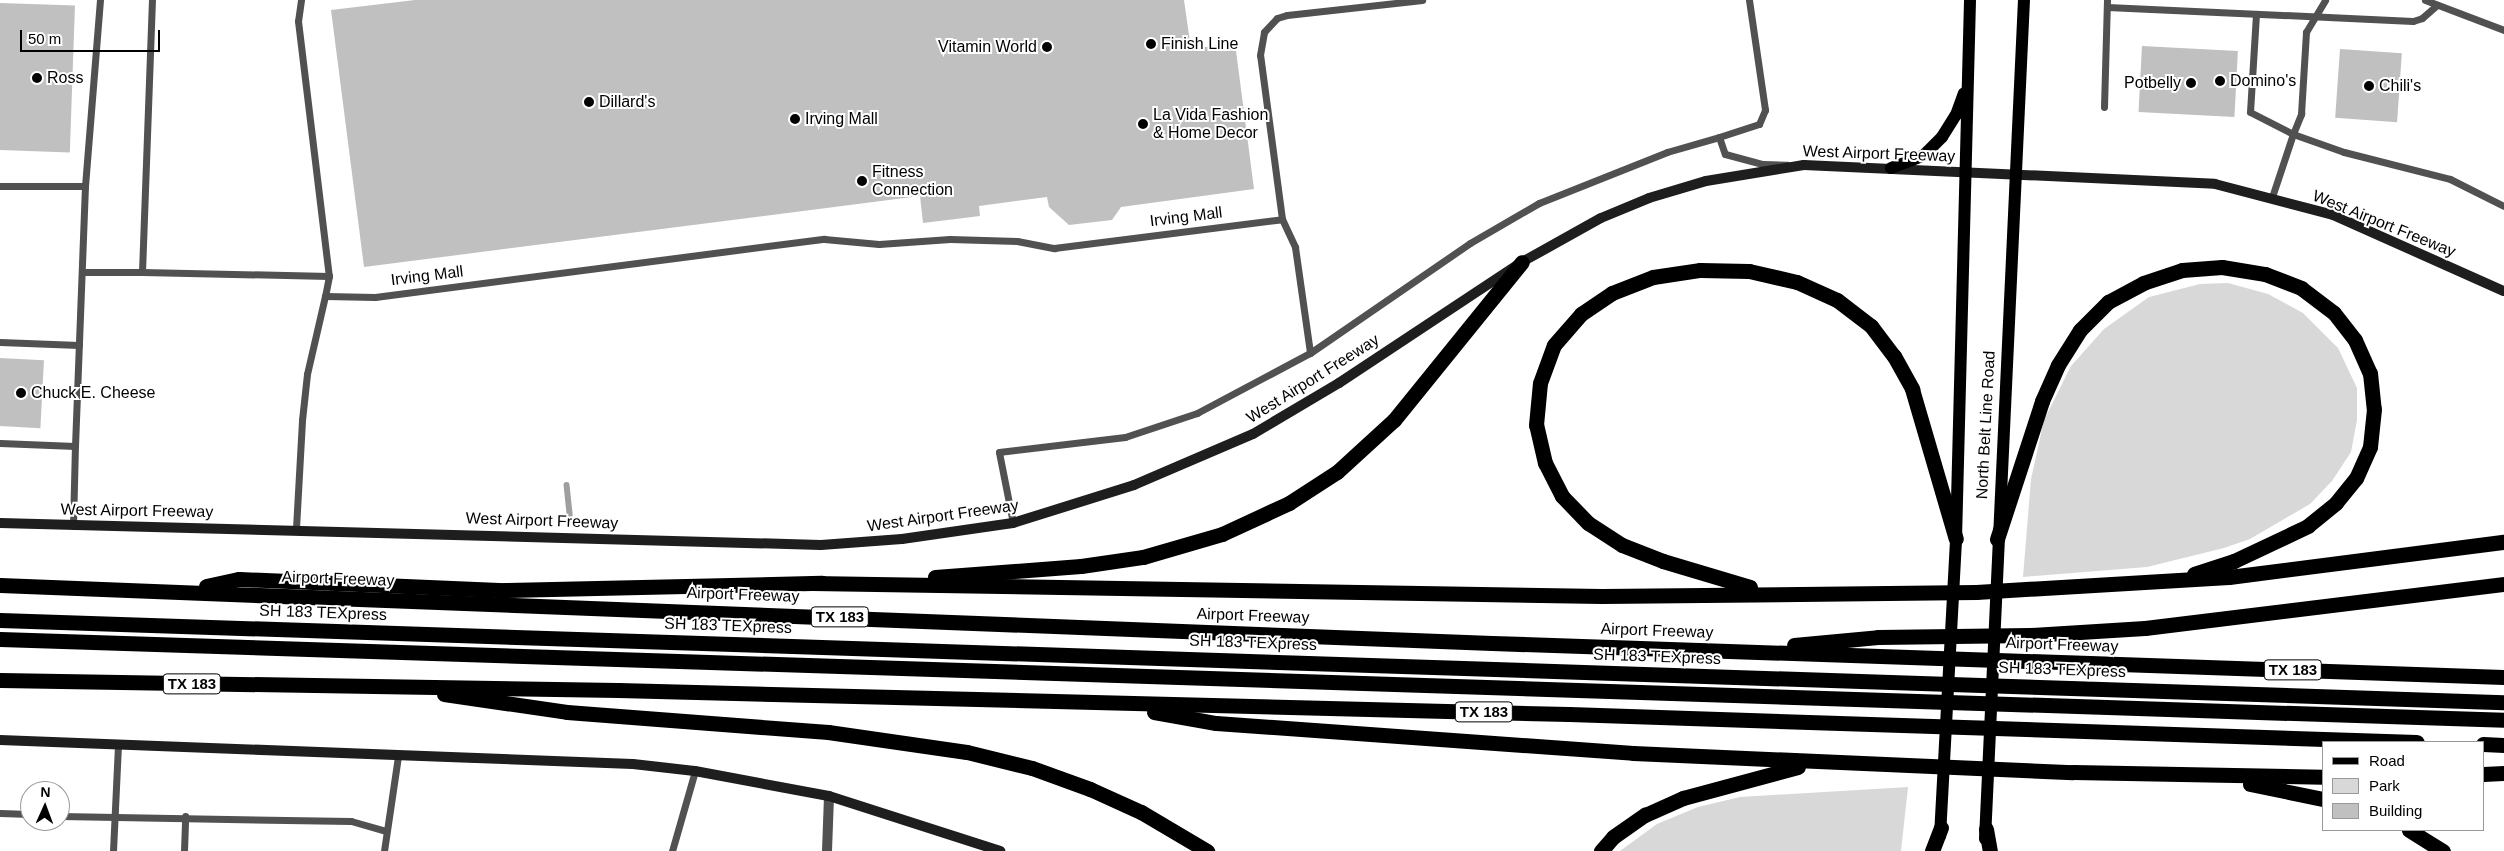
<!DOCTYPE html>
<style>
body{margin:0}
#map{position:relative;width:2504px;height:851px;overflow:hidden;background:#fff;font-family:Helvetica,sans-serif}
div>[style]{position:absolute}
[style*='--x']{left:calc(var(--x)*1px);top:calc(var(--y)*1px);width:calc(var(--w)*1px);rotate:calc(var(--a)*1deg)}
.green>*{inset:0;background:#d8d8d8}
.stream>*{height:5.5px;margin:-2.75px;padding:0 2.75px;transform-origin:2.75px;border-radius:2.75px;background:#9f9f9f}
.building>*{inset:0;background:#c0c0c0;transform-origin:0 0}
.lane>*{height:7px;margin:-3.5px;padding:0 3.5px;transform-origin:3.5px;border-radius:3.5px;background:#515151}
.street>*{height:10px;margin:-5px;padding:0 5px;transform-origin:5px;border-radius:5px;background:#515151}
.secondary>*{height:10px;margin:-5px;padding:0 5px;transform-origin:5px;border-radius:5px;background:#1e1e1e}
.primary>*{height:12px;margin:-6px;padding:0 6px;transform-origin:6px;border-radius:6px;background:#000}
.highway>*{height:15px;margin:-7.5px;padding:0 7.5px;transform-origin:7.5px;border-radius:7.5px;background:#000}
.dots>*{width:14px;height:14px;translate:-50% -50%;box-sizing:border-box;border:2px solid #fff;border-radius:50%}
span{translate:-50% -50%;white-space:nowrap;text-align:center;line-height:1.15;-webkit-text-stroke:4px #fff;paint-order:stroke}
.shield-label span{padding:1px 4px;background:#fff;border:1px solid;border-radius:4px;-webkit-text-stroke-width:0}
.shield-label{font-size:15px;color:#000;font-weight:700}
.poi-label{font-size:16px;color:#000}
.left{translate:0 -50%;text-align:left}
.right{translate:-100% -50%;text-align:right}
.street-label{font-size:16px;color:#000}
.legend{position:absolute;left:2322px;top:741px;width:162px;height:90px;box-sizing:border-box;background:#fff;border:1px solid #999;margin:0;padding:6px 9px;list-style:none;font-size:15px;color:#000}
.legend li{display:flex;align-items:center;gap:10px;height:25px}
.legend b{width:25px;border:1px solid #999}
.north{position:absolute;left:20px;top:781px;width:50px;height:50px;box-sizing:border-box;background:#fff;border:1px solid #999;border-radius:50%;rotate:2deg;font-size:14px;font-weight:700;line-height:20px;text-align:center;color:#000}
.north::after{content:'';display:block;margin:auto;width:18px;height:22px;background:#000;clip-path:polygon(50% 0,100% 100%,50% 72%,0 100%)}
.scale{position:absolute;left:20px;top:30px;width:140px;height:22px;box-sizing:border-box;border:2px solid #000;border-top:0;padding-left:6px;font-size:15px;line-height:18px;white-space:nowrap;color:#000;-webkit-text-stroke:4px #fff;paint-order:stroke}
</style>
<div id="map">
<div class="green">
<i style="clip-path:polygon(2228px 283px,2268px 294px,2303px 313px,2338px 348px,2357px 388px,2357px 420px,2351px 452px,2332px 481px,2310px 504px,2250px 539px,2224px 548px,2147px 567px,2023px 577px,2031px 479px,2044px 420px,2071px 366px,2104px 329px,2149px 297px,2200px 284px)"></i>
<i style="clip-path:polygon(1908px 787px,1901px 851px,1620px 851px,1657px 824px,1698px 807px,1740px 797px)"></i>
</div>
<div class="stream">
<i style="--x:567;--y:485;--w:30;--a:84"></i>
</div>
<div class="building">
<i style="clip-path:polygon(415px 0,1184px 0,1191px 49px,1235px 43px,1254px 189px,1121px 207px,1112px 220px,1069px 225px,1049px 207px,1047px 197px,979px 206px,980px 216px,923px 223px,920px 196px,364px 267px,331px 10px)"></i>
<i style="left:0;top:3px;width:75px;height:147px;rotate:2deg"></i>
<i style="left:2142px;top:46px;width:96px;height:66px;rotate:3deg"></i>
<i style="left:2340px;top:49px;width:62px;height:69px;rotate:4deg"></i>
<i style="left:0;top:358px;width:44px;height:68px;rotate:3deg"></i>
</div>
<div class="lane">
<i style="--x:301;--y:0;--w:21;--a:98"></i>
<i style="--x:298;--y:21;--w:257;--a:83.1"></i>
<i style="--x:329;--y:276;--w:20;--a:101"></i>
<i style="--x:325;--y:296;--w:50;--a:1.1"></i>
<i style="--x:375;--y:297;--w:453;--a:-7.4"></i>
<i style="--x:824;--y:239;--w:55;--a:5.2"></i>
<i style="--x:879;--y:244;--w:71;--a:-4"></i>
<i style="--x:950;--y:239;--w:67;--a:1.7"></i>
<i style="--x:1017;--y:241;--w:38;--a:11"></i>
<i style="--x:1054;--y:248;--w:230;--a:-7.2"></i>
<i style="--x:1282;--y:219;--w:165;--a:-97.6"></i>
<i style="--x:1260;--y:55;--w:23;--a:-80"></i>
<i style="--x:1264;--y:32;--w:19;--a:-47"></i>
<i style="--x:1277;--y:18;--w:10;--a:-17"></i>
<i style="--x:1287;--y:15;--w:136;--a:-6.3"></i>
<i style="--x:1749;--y:0;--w:111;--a:81.7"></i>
<i style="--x:1765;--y:110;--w:15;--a:113"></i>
<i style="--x:1759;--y:124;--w:42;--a:162"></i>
<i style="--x:1719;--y:137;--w:18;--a:71"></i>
<i style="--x:1725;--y:154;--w:39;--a:15"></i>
<i style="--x:1763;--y:164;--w:24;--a:2"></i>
<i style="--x:2425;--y:0;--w:85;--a:20.8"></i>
<i style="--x:2107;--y:7;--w:306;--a:2.6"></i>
<i style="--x:2413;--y:21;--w:9;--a:-18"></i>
<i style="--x:2422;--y:18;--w:20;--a:-41"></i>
<i style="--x:2256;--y:14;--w:98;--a:93.5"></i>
<i style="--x:2250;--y:112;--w:48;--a:27.1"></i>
<i style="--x:2293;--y:134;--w:22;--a:-68"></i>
<i style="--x:2301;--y:114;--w:82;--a:-86.5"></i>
<i style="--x:2306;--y:32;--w:37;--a:-59"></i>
<i style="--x:2104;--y:107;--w:107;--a:-88.4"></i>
<i style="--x:0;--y:186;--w:85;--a:0"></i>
<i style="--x:85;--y:186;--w:187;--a:-85.4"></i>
<i style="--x:2272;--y:197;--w:66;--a:-71.6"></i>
<i style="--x:2293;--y:134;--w:54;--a:19.4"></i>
<i style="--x:2344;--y:152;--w:109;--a:14.3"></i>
<i style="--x:2450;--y:179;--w:60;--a:26.6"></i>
<i style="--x:1282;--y:219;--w:31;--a:65"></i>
<i style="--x:1295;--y:247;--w:107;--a:81.9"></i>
<i style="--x:82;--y:272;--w:60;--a:0"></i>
<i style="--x:142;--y:272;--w:272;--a:-87.9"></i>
<i style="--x:142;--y:272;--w:187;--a:1.2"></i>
<i style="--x:0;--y:342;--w:79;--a:2.2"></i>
<i style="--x:0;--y:443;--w:75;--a:2.3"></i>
<i style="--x:75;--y:446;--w:260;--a:-87.8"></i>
<i style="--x:1013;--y:523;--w:72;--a:-101.2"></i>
<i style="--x:999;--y:452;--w:127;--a:-6.8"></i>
<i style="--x:1125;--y:437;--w:76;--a:-18.4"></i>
<i style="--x:1197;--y:413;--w:128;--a:-28"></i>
<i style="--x:1310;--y:353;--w:194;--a:-34.5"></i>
<i style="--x:1470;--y:243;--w:80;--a:-30.1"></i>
<i style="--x:1539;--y:203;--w:138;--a:-21.7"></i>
<i style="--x:1667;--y:152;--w:54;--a:-16.1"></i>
<i style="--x:73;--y:526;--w:80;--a:-88.6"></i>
<i style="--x:296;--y:528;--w:108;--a:-86.8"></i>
<i style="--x:302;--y:420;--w:46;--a:-83.8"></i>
<i style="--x:307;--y:374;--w:80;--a:-77"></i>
<i style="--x:0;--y:813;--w:30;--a:2"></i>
<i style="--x:60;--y:816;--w:291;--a:1"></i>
<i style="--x:351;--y:821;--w:35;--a:16"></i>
<i style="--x:113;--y:851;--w:106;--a:-87.3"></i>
<i style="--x:184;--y:851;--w:35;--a:-88"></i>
<i style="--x:384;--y:851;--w:96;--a:-81.6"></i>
<i style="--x:672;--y:851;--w:83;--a:-74"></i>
</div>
<div class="street">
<i style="--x:827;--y:851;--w:55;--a:-87.9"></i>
</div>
<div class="secondary">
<i style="--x:0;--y:523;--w:821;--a:1.53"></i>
<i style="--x:821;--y:545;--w:81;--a:-4.2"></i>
<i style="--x:902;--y:539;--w:112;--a:-8.2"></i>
<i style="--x:1013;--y:523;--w:127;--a:-17.4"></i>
<i style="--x:1134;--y:485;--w:129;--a:-23.2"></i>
<i style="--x:1253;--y:434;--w:100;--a:-30.7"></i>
<i style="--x:1339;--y:383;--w:219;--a:-33.5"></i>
<i style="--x:1522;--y:262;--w:90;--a:-29.1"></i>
<i style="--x:1601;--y:218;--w:52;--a:-22.6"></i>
<i style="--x:1649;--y:198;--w:59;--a:-16.6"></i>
<i style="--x:1706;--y:181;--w:99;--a:-9.3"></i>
<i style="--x:1804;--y:165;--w:411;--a:2.6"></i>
<i style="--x:2215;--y:184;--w:122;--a:14.7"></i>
<i style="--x:2333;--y:215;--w:187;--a:24"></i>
<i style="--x:0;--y:740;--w:633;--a:2.17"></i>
<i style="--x:633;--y:764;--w:62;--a:6.4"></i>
<i style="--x:695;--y:771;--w:136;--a:10.6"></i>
<i style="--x:829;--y:796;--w:180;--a:17.8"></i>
</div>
<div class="primary">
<i style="--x:1891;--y:168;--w:34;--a:-21"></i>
<i style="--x:1923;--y:156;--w:27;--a:-45"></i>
<i style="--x:1942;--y:137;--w:26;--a:-58"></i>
<i style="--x:1956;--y:115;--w:23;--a:-70"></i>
<i style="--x:1940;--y:836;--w:297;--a:-86.9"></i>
<i style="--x:1956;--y:539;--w:539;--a:-88.51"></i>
<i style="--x:1985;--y:839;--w:840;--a:-87.34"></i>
</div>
<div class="highway">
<i style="--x:1997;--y:539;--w:145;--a:-71.9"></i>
<i style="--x:2042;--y:401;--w:39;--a:-66"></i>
<i style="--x:2058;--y:365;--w:41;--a:-57.8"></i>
<i style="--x:2080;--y:330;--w:40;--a:-45"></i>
<i style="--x:2108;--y:302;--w:40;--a:-28"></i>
<i style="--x:2143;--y:283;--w:41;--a:-18.4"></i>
<i style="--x:2182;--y:270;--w:40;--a:-4.3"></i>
<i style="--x:2222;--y:267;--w:44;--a:9.2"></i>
<i style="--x:2265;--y:274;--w:39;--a:21"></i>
<i style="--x:2301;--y:288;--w:41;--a:37.1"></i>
<i style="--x:2334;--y:313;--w:34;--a:52"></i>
<i style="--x:2355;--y:340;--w:36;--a:66"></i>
<i style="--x:2370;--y:373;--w:36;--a:84"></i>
<i style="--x:2374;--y:409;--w:38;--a:96"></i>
<i style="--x:2370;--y:447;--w:34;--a:114"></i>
<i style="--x:2356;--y:478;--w:32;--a:129"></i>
<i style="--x:2336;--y:503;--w:36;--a:141"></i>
<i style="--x:2308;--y:526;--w:82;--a:154.7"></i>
<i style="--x:2234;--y:561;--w:42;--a:162"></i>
<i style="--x:935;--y:577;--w:146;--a:-4.3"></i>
<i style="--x:1081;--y:566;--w:63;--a:-8.3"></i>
<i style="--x:1143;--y:557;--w:82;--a:-16.2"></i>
<i style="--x:1222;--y:534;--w:74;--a:-24.8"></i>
<i style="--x:1289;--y:503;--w:57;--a:-32.9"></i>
<i style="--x:1337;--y:472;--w:77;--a:-42.4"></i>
<i style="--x:1394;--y:420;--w:203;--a:-51"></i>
<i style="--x:812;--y:583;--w:790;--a:0.94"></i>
<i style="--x:1602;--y:596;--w:374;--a:-0.6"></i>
<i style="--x:1976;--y:592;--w:253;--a:-3.4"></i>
<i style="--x:2229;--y:577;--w:277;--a:-7.3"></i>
<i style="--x:0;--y:585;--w:1493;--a:2.23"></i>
<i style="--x:1492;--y:643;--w:1013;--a:1.92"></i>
<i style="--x:206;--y:586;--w:34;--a:-12"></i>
<i style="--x:239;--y:579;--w:266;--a:2.4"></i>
<i style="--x:505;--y:590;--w:317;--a:-1.3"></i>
<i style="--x:1750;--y:587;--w:91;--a:-163.4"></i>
<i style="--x:1663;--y:561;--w:44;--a:-158.7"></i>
<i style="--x:1622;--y:545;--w:40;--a:-147.1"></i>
<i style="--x:1588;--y:523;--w:37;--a:-134"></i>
<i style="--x:1562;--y:496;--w:37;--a:-117"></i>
<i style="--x:1545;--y:463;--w:39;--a:-103"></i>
<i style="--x:1536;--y:425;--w:42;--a:-84.6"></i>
<i style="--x:1540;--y:383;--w:40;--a:-69.8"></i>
<i style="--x:1554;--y:345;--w:41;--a:-48.9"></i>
<i style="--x:1581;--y:314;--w:37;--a:-34"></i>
<i style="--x:1612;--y:293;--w:44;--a:-21.3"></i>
<i style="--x:1653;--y:277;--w:48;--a:-8.5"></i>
<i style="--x:1700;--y:270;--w:49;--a:1.2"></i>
<i style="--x:1749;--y:271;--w:49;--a:12.9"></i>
<i style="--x:1797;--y:282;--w:44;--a:24.2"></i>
<i style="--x:1837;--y:300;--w:43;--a:37.4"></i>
<i style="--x:1871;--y:326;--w:38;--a:53"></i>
<i style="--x:1894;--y:356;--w:38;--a:61"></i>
<i style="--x:1912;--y:389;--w:156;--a:73.7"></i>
<i style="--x:0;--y:620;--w:2505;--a:1.88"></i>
<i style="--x:0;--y:639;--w:2505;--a:1.85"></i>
<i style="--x:1794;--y:645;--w:84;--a:-5.4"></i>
<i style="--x:1878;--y:637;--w:152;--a:-0.8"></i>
<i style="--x:2030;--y:635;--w:115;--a:-3.5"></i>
<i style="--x:2145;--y:628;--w:362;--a:-7"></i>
<i style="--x:0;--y:680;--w:618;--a:0.93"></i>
<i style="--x:618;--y:690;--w:951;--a:1.45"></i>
<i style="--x:1569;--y:714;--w:848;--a:1.89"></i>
<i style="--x:444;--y:694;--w:124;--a:8.3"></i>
<i style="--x:567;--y:712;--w:262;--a:4.4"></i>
<i style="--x:828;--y:732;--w:140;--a:8.2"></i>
<i style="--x:967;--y:752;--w:67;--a:13.8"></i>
<i style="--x:1032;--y:768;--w:62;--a:19.9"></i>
<i style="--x:1090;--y:789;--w:56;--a:24.3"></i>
<i style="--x:1141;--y:812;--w:77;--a:30.6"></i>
<i style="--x:1154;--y:712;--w:63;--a:10.1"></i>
<i style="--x:1216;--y:723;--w:418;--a:4.1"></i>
<i style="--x:1633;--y:753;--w:440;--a:2.5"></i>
<i style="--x:2073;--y:772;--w:250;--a:1.1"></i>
<i style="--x:2483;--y:744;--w:21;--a:3"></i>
<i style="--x:2483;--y:774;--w:21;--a:-3"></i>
<i style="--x:2250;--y:784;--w:75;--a:11.6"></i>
<i style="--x:1986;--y:829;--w:22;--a:80"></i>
<i style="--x:2409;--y:830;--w:40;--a:32"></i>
<i style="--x:1601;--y:851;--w:18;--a:-49"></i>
<i style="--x:1613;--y:837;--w:39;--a:-35"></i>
<i style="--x:1645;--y:815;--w:42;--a:-24.1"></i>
<i style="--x:1683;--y:798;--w:119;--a:-15.1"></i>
<i style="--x:1932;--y:851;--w:25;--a:-69"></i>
</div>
<div class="dots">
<i style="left:1151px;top:44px;background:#000"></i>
<i style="left:1047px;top:47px;background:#000"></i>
<i style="left:37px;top:78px;background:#000"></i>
<i style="left:2220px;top:81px;background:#000"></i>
<i style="left:2191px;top:83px;background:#000"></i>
<i style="left:2369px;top:86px;background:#000"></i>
<i style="left:589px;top:102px;background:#000"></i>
<i style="left:795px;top:119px;background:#000"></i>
<i style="left:1143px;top:124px;background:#000"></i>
<i style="left:862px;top:181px;background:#000"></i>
<i style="left:21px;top:393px;background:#000"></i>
</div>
<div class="shield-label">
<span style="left:840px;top:617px">TX 183</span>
<span style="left:2293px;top:670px">TX 183</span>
<span style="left:192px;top:684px">TX 183</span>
<span style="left:1484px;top:712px">TX 183</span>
</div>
<div class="poi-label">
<span class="left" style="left:1161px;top:44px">Finish Line</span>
<span class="right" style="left:1037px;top:47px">Vitamin World</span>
<span class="left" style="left:47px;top:78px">Ross</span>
<span class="left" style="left:2230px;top:81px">Domino's</span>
<span class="right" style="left:2181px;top:83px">Potbelly</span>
<span class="left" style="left:2379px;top:86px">Chili's</span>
<span class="left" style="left:599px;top:102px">Dillard's</span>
<span class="left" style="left:1153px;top:124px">La Vida Fashion<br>&amp; Home Decor</span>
<span class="left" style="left:805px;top:119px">Irving Mall</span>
<span class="left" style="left:872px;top:181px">Fitness<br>Connection</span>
<span class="left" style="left:31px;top:393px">Chuck E. Cheese</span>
</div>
<div class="street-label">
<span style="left:1879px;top:154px;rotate:2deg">West Airport Freeway</span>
<span style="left:1186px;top:217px;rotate:-7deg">Irving Mall</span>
<span style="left:2384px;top:224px;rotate:22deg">West Airport Freeway</span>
<span style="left:427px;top:276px;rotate:-7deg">Irving Mall</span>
<span style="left:1313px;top:379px;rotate:-32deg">West Airport Freeway</span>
<span style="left:1986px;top:425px;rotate:-87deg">North Belt Line Road</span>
<span style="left:137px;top:511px;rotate:1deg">West Airport Freeway</span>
<span style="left:943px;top:516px;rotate:-8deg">West Airport Freeway</span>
<span style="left:542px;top:521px;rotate:2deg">West Airport Freeway</span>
<span style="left:338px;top:579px;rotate:2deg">Airport Freeway</span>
<span style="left:743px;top:595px;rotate:2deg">Airport Freeway</span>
<span style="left:323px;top:613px;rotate:2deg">SH 183 TEXpress</span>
<span style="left:1253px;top:616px;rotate:2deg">Airport Freeway</span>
<span style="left:728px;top:626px;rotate:2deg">SH 183 TEXpress</span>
<span style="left:1657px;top:631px;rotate:2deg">Airport Freeway</span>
<span style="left:1253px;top:643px;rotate:2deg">SH 183 TEXpress</span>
<span style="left:2062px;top:645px;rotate:2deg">Airport Freeway</span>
<span style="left:1657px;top:657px;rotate:2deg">SH 183 TEXpress</span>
<span style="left:2062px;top:670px;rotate:2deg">SH 183 TEXpress</span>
</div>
<ul class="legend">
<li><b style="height:6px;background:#000"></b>Road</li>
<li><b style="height:14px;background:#d8d8d8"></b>Park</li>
<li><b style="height:14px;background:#c0c0c0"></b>Building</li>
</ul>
<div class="north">N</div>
<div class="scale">50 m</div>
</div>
